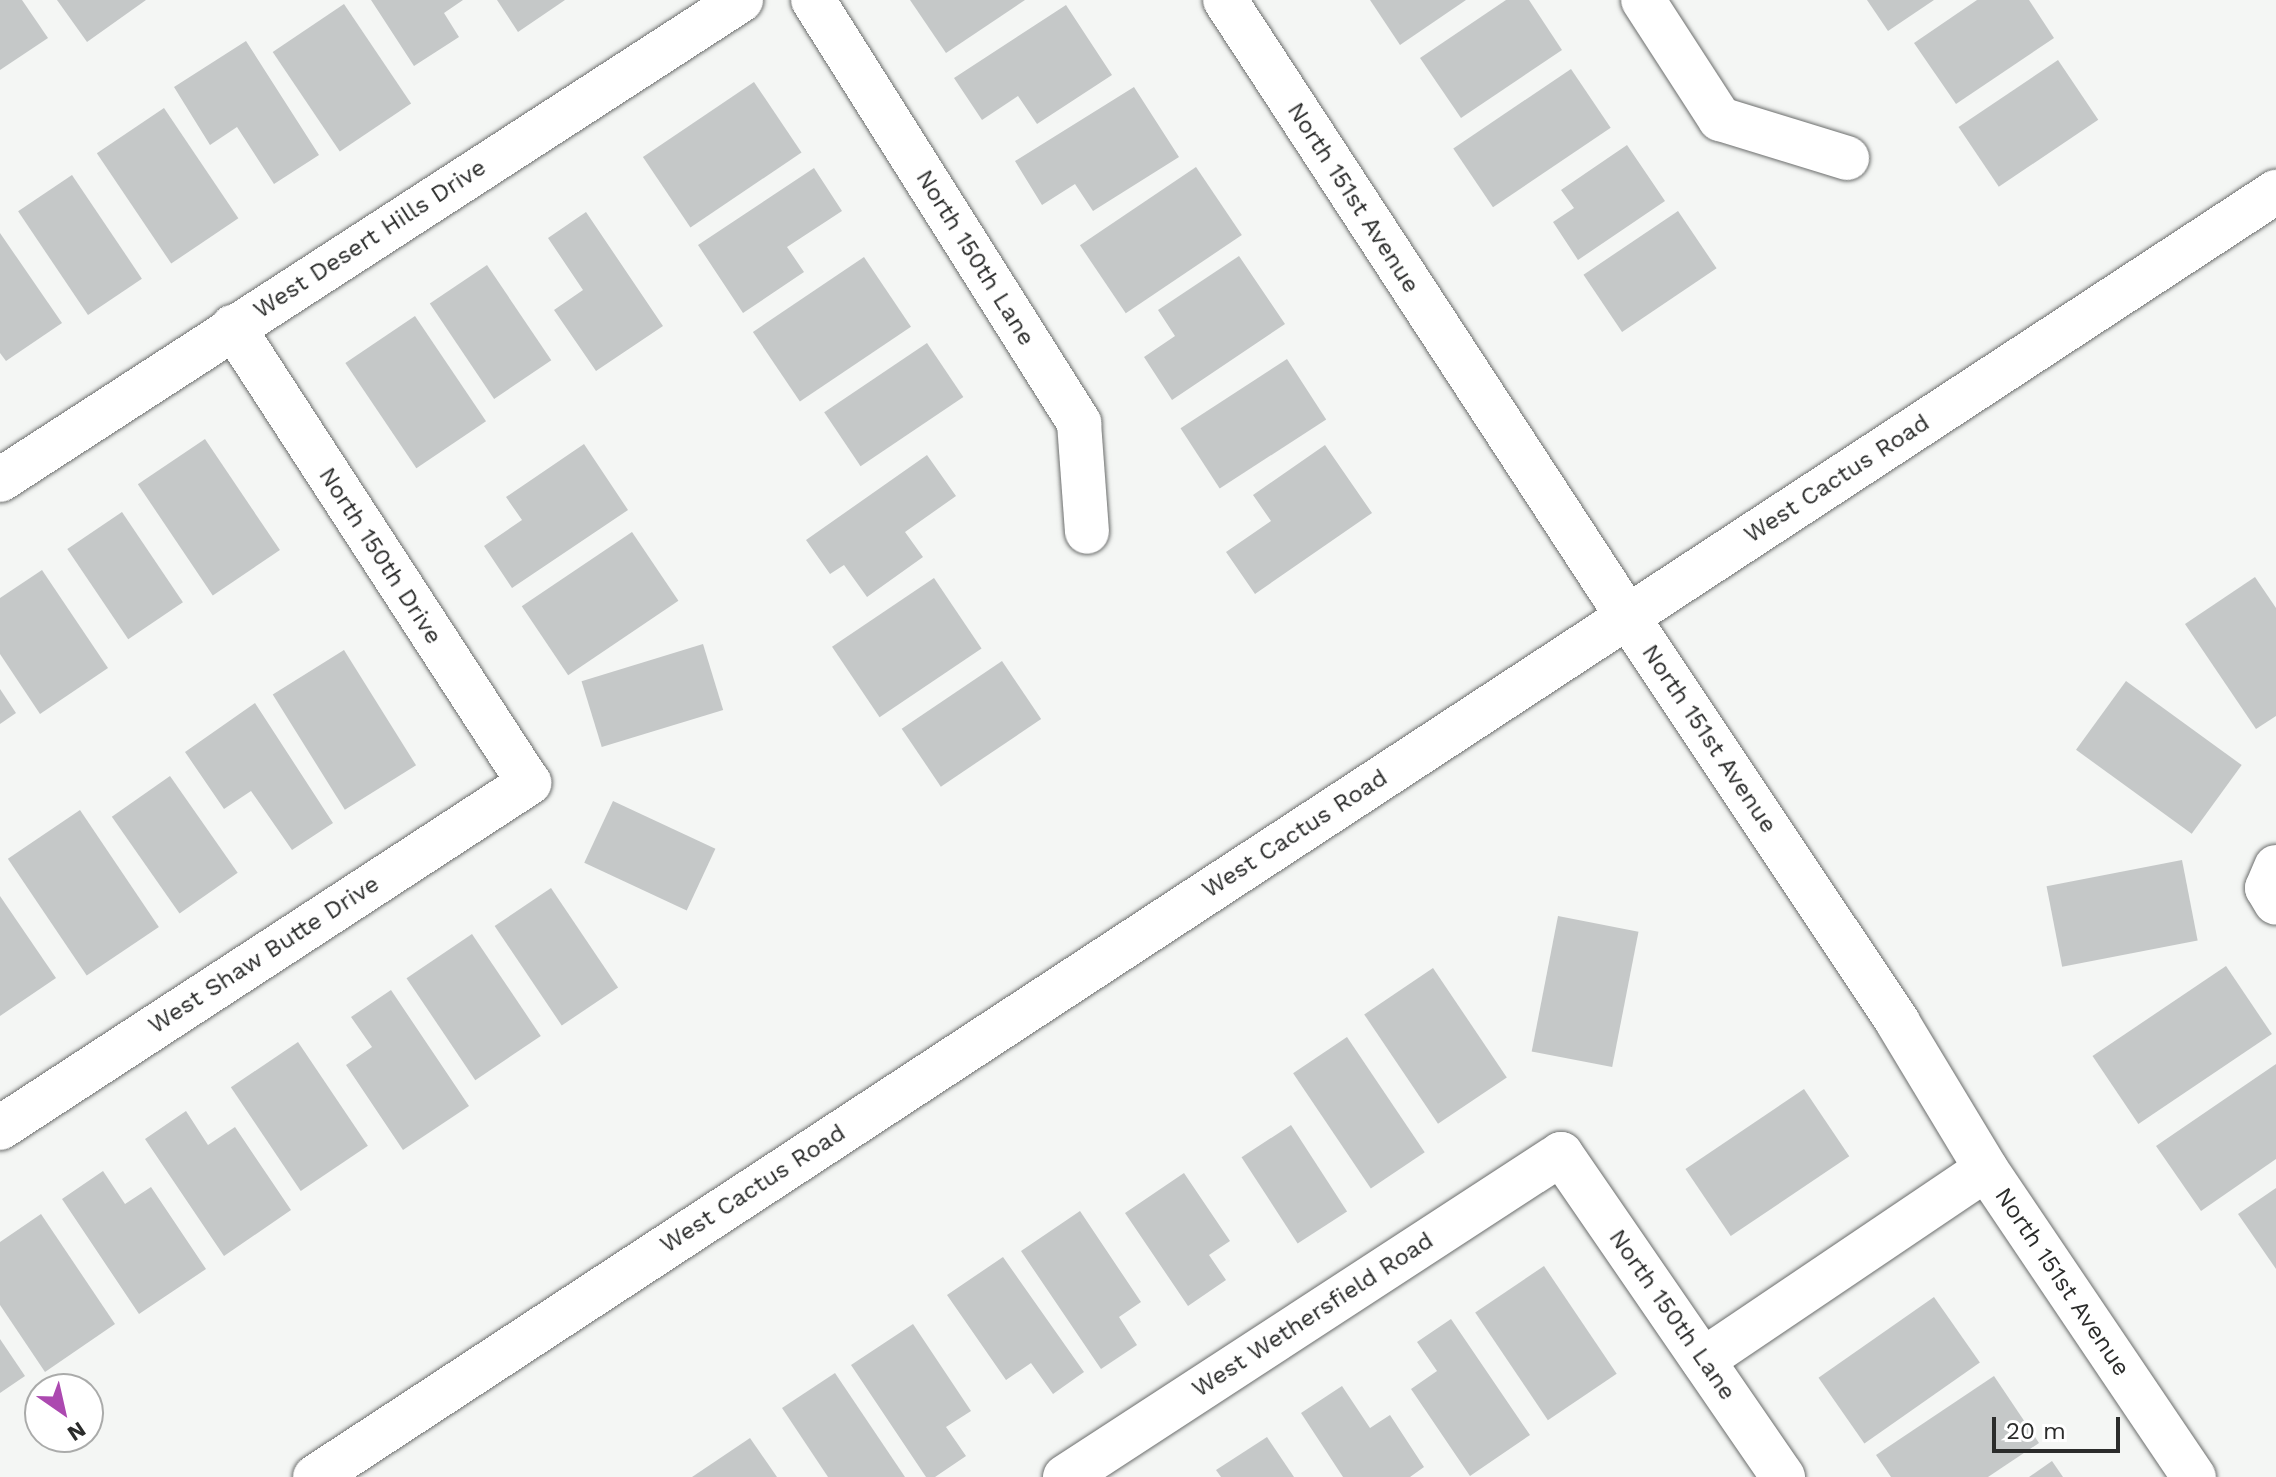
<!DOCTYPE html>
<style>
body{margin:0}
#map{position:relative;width:2276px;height:1477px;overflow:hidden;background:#f4f6f4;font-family:"Work Sans",sans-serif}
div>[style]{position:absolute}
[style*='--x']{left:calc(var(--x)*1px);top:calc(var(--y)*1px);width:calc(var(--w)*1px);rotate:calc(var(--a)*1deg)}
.building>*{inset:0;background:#c5c8c8;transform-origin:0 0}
.roads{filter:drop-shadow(0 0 2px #6c6e6d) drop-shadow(0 0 2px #6c6e6d)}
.minor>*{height:44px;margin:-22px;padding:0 22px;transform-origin:22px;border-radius:22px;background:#fff}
.tertiary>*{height:44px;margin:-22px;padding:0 22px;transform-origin:22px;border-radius:22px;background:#fff}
.secondary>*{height:44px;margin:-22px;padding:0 22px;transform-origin:22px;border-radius:22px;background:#fff}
span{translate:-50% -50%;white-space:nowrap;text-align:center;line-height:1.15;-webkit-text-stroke:6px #fff;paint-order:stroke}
.street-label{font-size:24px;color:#2b2c2b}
.north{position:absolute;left:24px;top:1373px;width:80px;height:80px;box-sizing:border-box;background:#fff;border:2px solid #aaabaa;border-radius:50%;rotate:146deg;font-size:22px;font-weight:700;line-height:32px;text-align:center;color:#2b2c2b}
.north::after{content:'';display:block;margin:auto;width:28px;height:36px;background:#ac49b0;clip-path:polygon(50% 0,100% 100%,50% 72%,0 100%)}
.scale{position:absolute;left:1992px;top:1417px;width:128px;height:36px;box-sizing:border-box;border:4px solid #2b2c2b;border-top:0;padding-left:10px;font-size:24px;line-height:28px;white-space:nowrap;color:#2b2c2b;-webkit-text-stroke:6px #fff;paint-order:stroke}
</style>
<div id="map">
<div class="building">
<i style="clip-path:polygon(0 0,22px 0,48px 38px,0 70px)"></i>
<i style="clip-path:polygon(57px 0,146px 0,87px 42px)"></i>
<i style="clip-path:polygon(371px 0,463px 0,444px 13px,459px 37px,414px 66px)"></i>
<i style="clip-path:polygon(497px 0,565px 0,518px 32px)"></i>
<i style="clip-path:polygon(910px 0,1025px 0,946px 53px)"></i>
<i style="clip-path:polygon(1370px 0,1466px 0,1400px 45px)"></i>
<i style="clip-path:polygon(1506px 0,1529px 0,1562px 50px,1461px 118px,1420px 58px)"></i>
<i style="clip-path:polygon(1867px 0,1934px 0,1888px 31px)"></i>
<i style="clip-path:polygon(1977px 0,2029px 0,2054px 38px,1956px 104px,1914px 43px)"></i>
<i style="left:344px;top:4px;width:120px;height:86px;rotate:56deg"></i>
<i style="clip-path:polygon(1066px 5px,1112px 75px,1037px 124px,1018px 96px,982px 120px,954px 78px)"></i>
<i style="clip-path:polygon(246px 41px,319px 155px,274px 184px,237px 127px,210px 145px,174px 87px)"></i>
<i style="left:2058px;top:60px;width:72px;height:120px;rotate:56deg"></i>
<i style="left:1571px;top:69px;width:71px;height:142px;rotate:56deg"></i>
<i style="left:754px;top:82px;width:85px;height:134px;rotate:56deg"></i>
<i style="clip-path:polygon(1134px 87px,1179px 157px,1093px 211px,1075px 184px,1042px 205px,1015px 161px)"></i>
<i style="left:164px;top:108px;width:133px;height:81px;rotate:56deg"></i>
<i style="clip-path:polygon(1627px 145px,1665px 201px,1578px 260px,1553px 222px,1574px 208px,1561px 190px)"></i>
<i style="left:1196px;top:167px;width:82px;height:140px;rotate:56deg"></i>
<i style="clip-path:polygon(814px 168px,842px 211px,787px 247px,804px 272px,743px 313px,698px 245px)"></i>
<i style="left:72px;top:175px;width:125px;height:65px;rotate:56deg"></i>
<i style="left:1678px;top:211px;width:69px;height:114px;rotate:56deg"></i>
<i style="clip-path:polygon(586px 212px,663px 326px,596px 371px,554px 310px,583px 290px,548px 238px)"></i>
<i style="clip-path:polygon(0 233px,62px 323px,6px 361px,0 353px)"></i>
<i style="clip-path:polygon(1239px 256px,1285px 324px,1172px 400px,1144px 357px,1175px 336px,1158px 310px)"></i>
<i style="left:864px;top:257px;width:84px;height:134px;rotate:56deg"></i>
<i style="left:487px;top:265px;width:115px;height:69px;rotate:56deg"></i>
<i style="left:415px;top:316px;width:127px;height:84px;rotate:56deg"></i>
<i style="left:927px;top:343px;width:65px;height:124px;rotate:56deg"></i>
<i style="left:1287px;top:359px;width:72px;height:127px;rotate:57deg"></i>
<i style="left:205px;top:439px;width:134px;height:81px;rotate:56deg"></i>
<i style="clip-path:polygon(584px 444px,628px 510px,512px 588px,484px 546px,522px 520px,506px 497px)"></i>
<i style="clip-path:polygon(1325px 445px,1372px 513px,1255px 594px,1226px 552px,1271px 521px,1253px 495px)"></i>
<i style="clip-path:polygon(927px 455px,956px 496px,905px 532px,923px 557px,867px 597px,844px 565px,830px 574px,806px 540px)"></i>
<i style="left:122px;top:512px;width:109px;height:66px;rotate:56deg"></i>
<i style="left:632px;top:532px;width:83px;height:133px;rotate:56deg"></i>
<i style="clip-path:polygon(42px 570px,108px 668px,40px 714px,0 654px,0 598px)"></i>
<i style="clip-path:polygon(2255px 577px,2276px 608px,2276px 716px,2256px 729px,2185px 624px)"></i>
<i style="left:934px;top:578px;width:85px;height:123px;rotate:56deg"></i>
<i style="left:703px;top:644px;width:69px;height:127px;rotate:73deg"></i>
<i style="left:344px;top:650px;width:136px;height:84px;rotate:58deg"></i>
<i style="left:1002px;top:661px;width:70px;height:121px;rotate:56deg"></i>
<i style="left:2126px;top:681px;width:143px;height:85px;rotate:36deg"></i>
<i style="clip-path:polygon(0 689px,16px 713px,0 724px)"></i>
<i style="clip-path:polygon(255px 703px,333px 823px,292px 850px,251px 791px,224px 809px,185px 752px)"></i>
<i style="left:170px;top:776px;width:118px;height:71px;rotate:55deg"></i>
<i style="left:613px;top:801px;width:113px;height:68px;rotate:25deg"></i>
<i style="left:80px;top:810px;width:141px;height:87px;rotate:56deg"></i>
<i style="left:2182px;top:860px;width:82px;height:138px;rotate:79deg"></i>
<i style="left:551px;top:888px;width:120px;height:68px;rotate:56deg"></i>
<i style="clip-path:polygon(0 896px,56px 978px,0 1016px)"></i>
<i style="left:1558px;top:916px;width:82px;height:138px;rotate:11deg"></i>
<i style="left:472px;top:934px;width:123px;height:79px;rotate:56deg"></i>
<i style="left:2226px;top:966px;width:82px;height:161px;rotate:56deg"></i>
<i style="left:1433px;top:968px;width:132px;height:83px;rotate:56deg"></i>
<i style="clip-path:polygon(391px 990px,469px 1106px,403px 1150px,346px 1065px,372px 1047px,351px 1017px)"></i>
<i style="left:1347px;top:1037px;width:139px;height:65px;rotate:56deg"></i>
<i style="left:298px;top:1042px;width:125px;height:81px;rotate:56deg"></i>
<i style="clip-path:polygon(2276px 1064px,2276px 1159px,2201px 1211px,2156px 1146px)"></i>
<i style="left:1804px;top:1089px;width:81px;height:143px;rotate:56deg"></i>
<i style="clip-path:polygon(186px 1111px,208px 1145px,235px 1127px,291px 1210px,224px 1256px,145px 1139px)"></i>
<i style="left:1291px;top:1125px;width:103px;height:59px;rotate:57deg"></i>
<i style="clip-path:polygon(103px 1171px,125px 1204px,151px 1187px,206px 1269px,139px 1314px,62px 1199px)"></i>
<i style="clip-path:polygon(1184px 1173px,1230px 1241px,1209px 1255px,1226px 1280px,1188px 1306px,1125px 1213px)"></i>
<i style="clip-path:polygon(2276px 1188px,2276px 1269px,2238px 1214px)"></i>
<i style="clip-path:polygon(1080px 1211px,1141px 1302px,1119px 1317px,1137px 1345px,1101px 1369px,1021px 1251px)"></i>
<i style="clip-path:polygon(41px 1214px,115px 1324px,45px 1372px,0 1305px,0 1242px)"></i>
<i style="clip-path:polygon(1003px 1257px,1084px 1372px,1053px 1394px,1031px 1363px,1006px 1380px,947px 1295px)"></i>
<i style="left:1544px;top:1266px;width:130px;height:83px;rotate:56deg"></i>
<i style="left:1934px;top:1297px;width:80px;height:141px;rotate:55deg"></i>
<i style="clip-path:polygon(1451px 1319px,1530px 1435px,1470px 1476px,1411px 1389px,1437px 1371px,1417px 1342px)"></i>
<i style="clip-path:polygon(913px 1324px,971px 1411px,946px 1427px,966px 1456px,935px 1477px,926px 1477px,851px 1365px)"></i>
<i style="clip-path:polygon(0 1339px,25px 1376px,0 1393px)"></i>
<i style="clip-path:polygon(835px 1373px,905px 1477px,828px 1477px,782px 1408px)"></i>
<i style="clip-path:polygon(1994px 1376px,2039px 1443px,1988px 1477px,1891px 1477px,1876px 1455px)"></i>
<i style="clip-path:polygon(1342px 1386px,1370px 1428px,1390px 1415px,1424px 1467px,1410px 1477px,1343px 1477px,1301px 1413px)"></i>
<i style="clip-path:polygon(1267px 1437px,1294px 1477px,1221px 1477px,1216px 1470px)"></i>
<i style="clip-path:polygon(750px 1438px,777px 1477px,692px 1477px)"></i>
<i style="clip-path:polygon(2052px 1461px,2063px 1477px,2029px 1477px)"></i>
</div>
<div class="roads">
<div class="minor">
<i style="--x:813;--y:0;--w:500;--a:57.8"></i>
<i style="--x:1079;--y:423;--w:109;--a:85.8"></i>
<i style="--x:1643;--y:0;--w:142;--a:57.1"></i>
<i style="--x:1720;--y:119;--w:133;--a:17.1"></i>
<i style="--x:0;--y:480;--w:883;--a:-32.93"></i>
<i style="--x:1627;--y:616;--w:489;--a:56.3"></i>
<i style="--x:1898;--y:1023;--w:170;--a:58.9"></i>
<i style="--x:1986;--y:1169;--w:372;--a:56"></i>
<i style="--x:2276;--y:867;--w:23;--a:113"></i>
<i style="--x:2267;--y:888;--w:17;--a:59"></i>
<i style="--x:0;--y:1128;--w:632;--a:-33.11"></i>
<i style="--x:529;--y:783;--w:544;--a:-122.99"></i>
<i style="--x:1703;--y:1360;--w:341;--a:-34"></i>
<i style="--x:1065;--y:1477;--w:592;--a:-33.07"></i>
<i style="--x:1561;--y:1154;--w:392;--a:55.5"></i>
</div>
<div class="tertiary">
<i style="--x:1225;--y:0;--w:736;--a:56.87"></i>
</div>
<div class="secondary">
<i style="--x:315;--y:1477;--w:2345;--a:-33.24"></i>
</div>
</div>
<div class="street-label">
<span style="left:1353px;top:198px;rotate:57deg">North 151st Avenue</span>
<span style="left:370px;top:239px;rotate:-33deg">West Desert Hills Drive</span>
<span style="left:975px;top:258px;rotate:58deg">North 150th Lane</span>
<span style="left:1837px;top:479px;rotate:-33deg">West Cactus Road</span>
<span style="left:380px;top:556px;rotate:57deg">North 150th Drive</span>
<span style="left:1709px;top:739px;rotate:56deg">North 151st Avenue</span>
<span style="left:1295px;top:834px;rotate:-33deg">West Cactus Road</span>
<span style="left:264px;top:955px;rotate:-33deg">West Shaw Butte Drive</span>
<span style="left:753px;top:1189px;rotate:-33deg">West Cactus Road</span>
<span style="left:2062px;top:1282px;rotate:56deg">North 151st Avenue</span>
<span style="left:1313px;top:1315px;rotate:-33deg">West Wethersfield Road</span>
<span style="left:1672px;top:1315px;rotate:55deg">North 150th Lane</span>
</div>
<div class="north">N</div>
<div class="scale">20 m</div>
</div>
